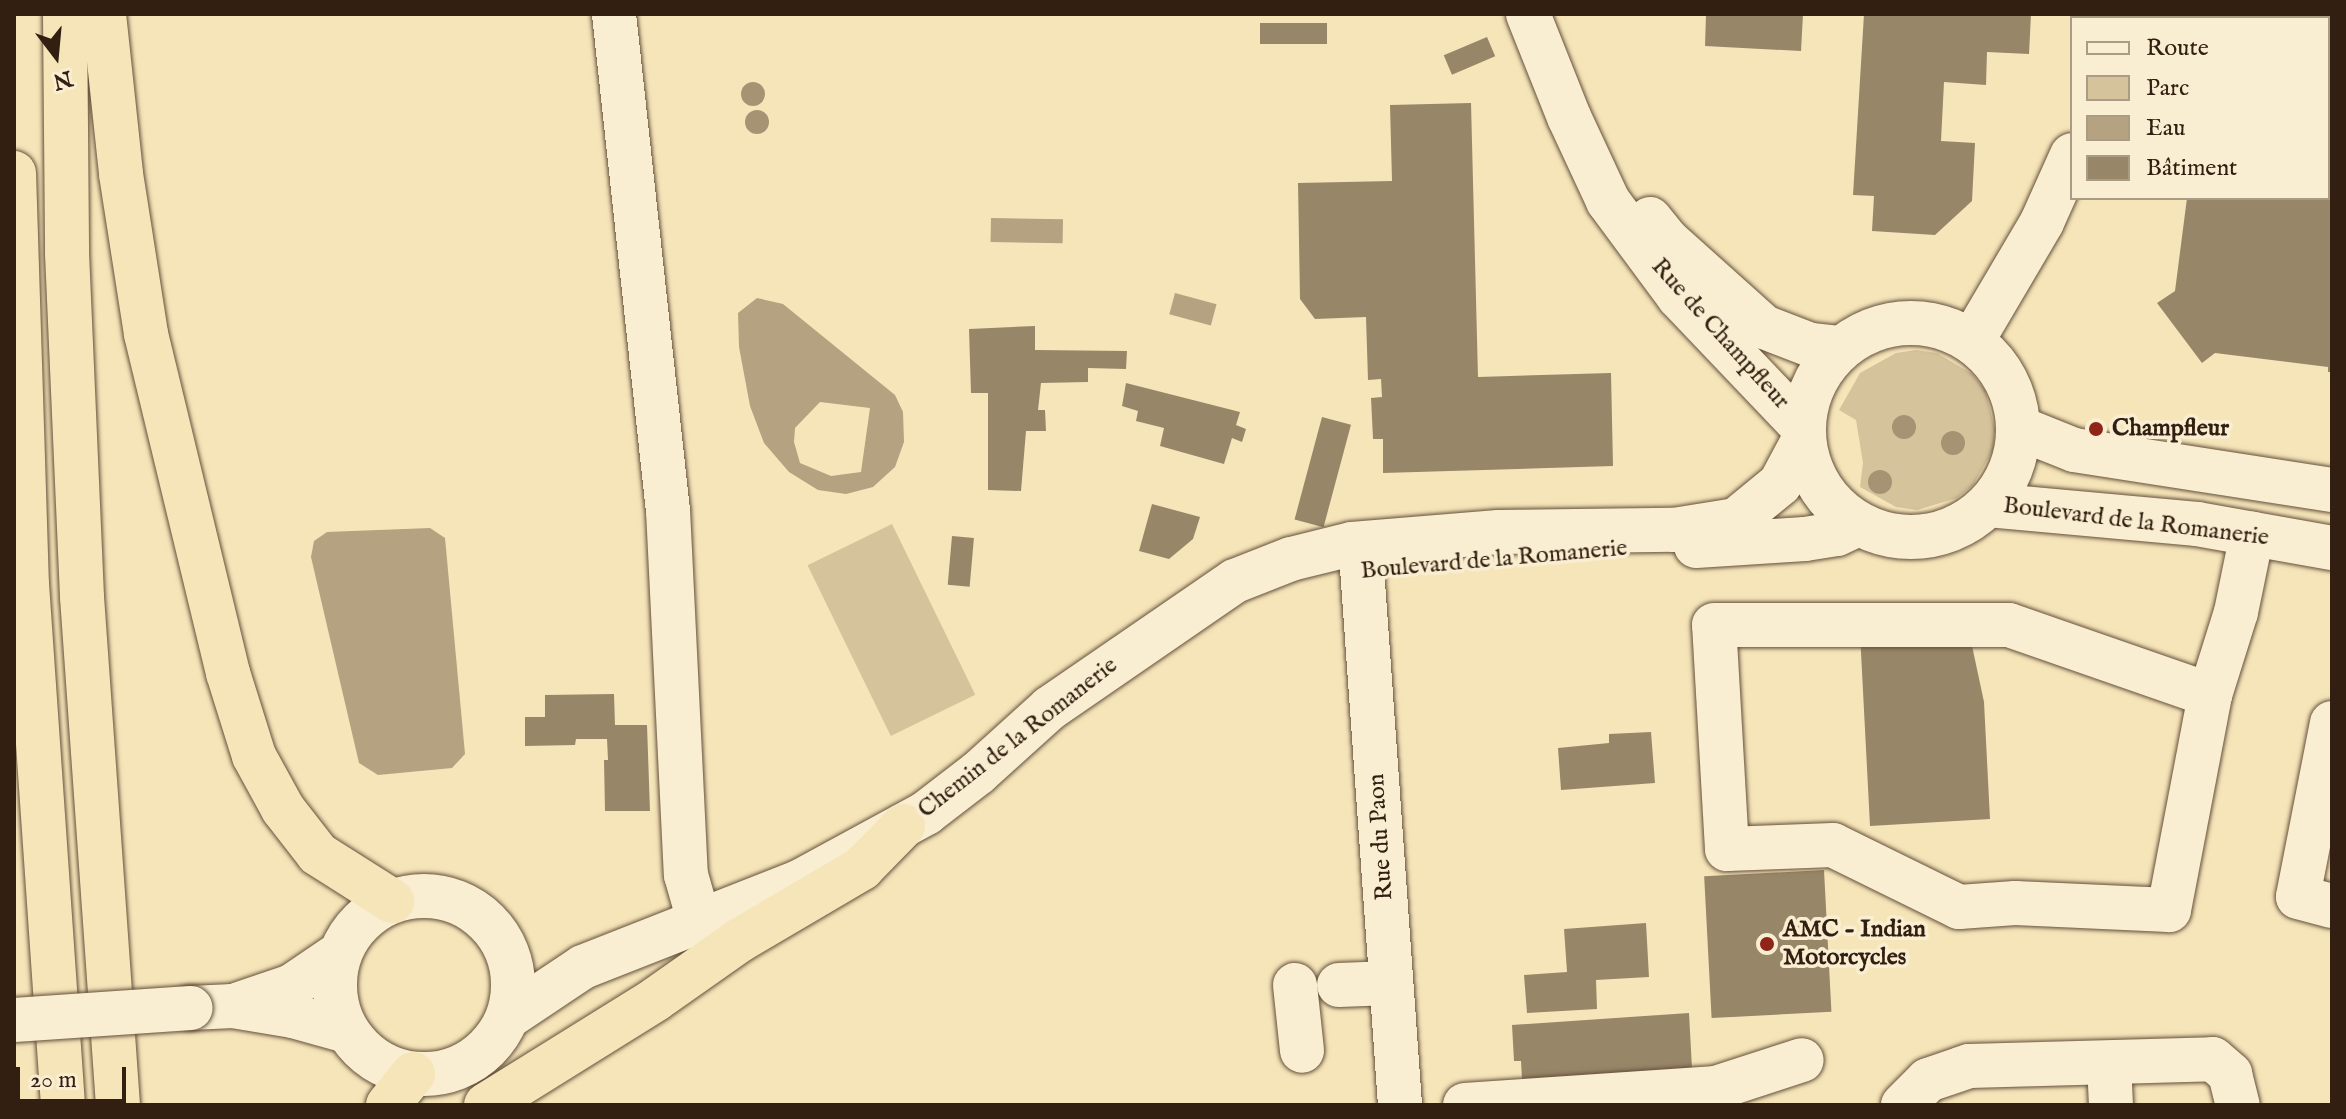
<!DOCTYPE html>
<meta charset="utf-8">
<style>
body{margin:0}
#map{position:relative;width:2346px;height:1119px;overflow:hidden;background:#f6e5b9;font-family:"IM FELL English",serif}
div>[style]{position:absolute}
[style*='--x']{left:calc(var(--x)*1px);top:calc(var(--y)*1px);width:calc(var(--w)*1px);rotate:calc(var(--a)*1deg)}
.green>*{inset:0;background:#d5c39c;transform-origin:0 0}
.water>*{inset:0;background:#b4a280;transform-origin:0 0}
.building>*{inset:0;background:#988668;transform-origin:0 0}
.roads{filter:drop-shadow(0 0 2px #64503b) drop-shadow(0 0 2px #64503b)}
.minor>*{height:44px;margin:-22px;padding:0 22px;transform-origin:22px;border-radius:22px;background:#f9eed2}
.minor>.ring{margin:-22px;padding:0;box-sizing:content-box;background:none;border:44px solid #f9eed2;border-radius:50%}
.highway>*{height:44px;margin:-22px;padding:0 22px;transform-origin:22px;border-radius:22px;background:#f6e5b9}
.bridges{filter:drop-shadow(0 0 2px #64503b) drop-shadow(0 0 2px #64503b)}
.minor-bridge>*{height:44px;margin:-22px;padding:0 22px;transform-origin:22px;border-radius:22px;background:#f9eed2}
.trees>*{width:24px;height:24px;margin:-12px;border-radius:50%;background:#a69374}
.dots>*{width:22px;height:22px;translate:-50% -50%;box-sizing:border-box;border:4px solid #f9eed2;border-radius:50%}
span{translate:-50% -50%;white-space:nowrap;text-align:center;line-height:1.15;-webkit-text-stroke:7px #f9eed2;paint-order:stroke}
.street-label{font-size:24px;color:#331f11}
.poi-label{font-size:24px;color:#331f11;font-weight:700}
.left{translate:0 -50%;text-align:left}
.frame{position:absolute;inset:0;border:16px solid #331f11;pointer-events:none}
.legend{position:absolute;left:2070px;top:16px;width:260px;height:184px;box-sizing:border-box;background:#f9eed2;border:2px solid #aa9b85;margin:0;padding:10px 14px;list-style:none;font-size:24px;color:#331f11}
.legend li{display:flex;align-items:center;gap:16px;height:40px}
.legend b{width:40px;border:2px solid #aa9b85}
.north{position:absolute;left:16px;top:16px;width:80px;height:80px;-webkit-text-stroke:6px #f9eed2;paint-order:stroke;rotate:164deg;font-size:22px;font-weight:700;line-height:32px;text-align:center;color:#331f11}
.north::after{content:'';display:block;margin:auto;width:28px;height:36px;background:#331f11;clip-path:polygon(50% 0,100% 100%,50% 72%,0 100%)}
.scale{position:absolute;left:16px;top:1067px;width:110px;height:36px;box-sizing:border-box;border:4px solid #331f11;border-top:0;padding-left:10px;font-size:24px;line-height:28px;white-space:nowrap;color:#331f11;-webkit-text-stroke:6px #f9eed2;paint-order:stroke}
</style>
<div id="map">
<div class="green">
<i style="clip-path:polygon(1916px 350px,1937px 353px,1972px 374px,1985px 390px,1995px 429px,1993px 450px,1973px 485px,1957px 498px,1917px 510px,1896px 507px,1860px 487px,1863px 463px,1856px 420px,1839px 410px,1860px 373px,1896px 353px)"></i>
<i style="left:892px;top:524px;width:190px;height:94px;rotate:64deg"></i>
</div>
<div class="water">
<i style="left:991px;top:218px;width:72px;height:24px;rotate:1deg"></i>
<i style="left:1175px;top:293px;width:43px;height:22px;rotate:15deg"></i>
<i style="clip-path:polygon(evenodd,757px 298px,783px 304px,895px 395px,903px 412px,904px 442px,895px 467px,873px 487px,846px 494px,818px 490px,789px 472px,764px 443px,750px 406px,739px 347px,738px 313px,757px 298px,820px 402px,870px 408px,861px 472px,831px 476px,800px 463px,794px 442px,795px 428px,820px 402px)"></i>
<i style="clip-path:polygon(430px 528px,445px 538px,465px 754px,452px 768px,378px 775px,359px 763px,311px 557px,314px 541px,327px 532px)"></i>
</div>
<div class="building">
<i style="clip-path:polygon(1706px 14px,1803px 14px,1801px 51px,1705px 46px)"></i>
<i style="clip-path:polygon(1864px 14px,2031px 14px,2029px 54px,1987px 52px,1986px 85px,1944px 82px,1941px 141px,1975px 143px,1972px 201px,1935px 235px,1872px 231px,1874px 196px,1853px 195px)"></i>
<i style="left:1327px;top:23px;width:21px;height:67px;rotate:90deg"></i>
<i style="left:1487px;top:37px;width:21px;height:47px;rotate:67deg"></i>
<i style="clip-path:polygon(2328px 59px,2332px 59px,2332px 372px,2328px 372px,2328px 367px,2215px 353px,2202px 363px,2157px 303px,2175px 291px,2187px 198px,2328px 198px)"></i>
<i style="clip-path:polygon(1471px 103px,1478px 377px,1611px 373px,1613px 466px,1383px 473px,1383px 439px,1373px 439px,1371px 398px,1382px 397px,1381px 379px,1368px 380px,1366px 317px,1315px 319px,1300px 299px,1298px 183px,1392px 181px,1390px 105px)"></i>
<i style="clip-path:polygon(1035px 326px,1035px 350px,1127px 351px,1126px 369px,1088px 368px,1088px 382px,1041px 383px,1038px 410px,1045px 410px,1046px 431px,1026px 431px,1021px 491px,988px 490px,988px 393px,971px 393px,969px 329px)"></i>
<i style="clip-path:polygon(1126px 383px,1240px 412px,1236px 425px,1246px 429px,1242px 442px,1232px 438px,1224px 464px,1160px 446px,1164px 428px,1136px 421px,1138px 411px,1122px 406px)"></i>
<i style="left:1322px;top:417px;width:30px;height:106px;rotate:15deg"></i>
<i style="clip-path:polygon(1152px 504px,1200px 517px,1193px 539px,1169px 559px,1139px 551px)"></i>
<i style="left:952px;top:536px;width:22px;height:49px;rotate:5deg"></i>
<i style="clip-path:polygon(1860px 633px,1971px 641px,1984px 702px,1990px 819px,1870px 826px)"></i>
<i style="clip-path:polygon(614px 694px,615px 725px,647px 725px,650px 811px,605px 811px,604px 760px,608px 760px,607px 739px,576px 739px,575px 745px,525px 746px,525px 717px,545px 717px,545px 695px)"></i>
<i style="clip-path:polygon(1651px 732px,1655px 783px,1561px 790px,1558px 748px,1609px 743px,1609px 734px)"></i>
<i style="left:1824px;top:870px;width:142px;height:120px;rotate:87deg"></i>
<i style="clip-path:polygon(1646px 923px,1649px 977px,1596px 980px,1597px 1009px,1527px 1013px,1524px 975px,1567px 972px,1564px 929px)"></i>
<i style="clip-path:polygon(1689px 1013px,1692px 1068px,1522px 1079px,1521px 1061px,1514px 1061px,1512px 1025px)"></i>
</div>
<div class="roads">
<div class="minor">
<i style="--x:614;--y:14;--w:499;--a:83.8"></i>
<i style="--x:668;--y:510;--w:365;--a:87.2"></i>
<i style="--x:686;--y:875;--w:51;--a:74.1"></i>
<i style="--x:1528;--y:14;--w:111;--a:68.3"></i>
<i style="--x:1569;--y:117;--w:93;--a:65.1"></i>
<i style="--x:1608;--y:201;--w:119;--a:53.5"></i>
<i style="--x:1679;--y:297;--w:178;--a:46.4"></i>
<i style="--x:2126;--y:18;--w:4;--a:-63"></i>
<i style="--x:1650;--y:219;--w:27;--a:51"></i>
<i style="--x:1667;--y:240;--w:130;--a:41.9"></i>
<i style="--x:1764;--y:327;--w:50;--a:21"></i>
<i style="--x:1811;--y:345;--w:30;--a:6"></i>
<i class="ring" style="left:1804px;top:323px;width:170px;height:170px"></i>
<i style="--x:1972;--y:341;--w:138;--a:-59.5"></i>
<i style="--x:2042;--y:222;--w:73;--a:-65.9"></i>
<i style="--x:2019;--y:428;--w:59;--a:21.8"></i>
<i style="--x:2074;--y:450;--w:261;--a:8.8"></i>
<i style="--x:1988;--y:505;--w:210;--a:5.2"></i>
<i style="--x:2197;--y:524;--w:137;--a:10.1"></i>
<i style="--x:1696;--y:546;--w:109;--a:-3.7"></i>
<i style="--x:1805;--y:539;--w:32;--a:-9"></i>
<i style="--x:1837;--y:534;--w:23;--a:-25"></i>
<i style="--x:1362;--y:568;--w:538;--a:85.95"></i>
<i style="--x:2210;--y:695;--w:219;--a:100.8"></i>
<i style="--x:2169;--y:910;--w:154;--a:-177.4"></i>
<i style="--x:2015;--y:903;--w:56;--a:175.9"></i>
<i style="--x:1959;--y:907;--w:140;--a:-153.8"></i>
<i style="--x:1833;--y:845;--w:106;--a:177.8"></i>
<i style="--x:1727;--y:849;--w:224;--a:-93.3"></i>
<i style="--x:1714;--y:625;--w:295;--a:0"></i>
<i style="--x:2009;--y:625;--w:213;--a:19.2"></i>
<i style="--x:2210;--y:695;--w:87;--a:-72.6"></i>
<i style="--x:2236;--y:612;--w:80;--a:-78.4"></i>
<i style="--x:2332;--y:723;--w:177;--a:101.1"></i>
<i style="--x:2298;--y:897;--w:35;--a:15"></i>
<i class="ring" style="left:335px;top:896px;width:134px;height:134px"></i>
<i style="--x:1295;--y:985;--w:66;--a:83.9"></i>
<i style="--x:1339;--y:985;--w:52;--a:-2.2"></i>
<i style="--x:239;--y:1004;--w:56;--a:-18.8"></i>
<i style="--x:292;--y:986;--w:57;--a:-34.2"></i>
<i style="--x:191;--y:1008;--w:42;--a:-2.7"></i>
<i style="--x:233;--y:1006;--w:61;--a:9.5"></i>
<i style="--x:293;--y:1016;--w:56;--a:15.5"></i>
<i style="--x:508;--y:1017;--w:90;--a:-33.7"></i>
<i style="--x:583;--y:967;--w:232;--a:-21.5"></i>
<i style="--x:799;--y:882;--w:145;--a:-28.5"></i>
<i style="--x:926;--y:813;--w:66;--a:-37.6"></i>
<i style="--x:978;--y:773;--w:97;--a:-42.1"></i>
<i style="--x:1050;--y:708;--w:224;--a:-34.5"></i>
<i style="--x:1235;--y:581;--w:60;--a:-21.4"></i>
<i style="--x:1291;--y:559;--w:63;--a:-13.8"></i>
<i style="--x:1352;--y:544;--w:147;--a:-4.7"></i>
<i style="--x:1499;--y:532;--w:175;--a:-0.7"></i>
<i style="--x:1674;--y:530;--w:63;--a:-9.2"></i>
<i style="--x:1736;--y:520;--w:57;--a:-39.3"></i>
<i style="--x:1780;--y:484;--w:49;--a:-61.9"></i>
<i style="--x:2109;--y:1063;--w:42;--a:87.3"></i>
<i style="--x:1465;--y:1105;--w:252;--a:-3.9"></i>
<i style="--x:1716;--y:1088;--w:90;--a:-18"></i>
<i style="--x:1903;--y:1105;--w:35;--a:-45"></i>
<i style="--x:1928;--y:1080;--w:43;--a:-18.9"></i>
<i style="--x:1969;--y:1066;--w:244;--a:-1.6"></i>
<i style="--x:2213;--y:1059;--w:23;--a:41"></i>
<i style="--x:2230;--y:1074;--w:32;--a:76"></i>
</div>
<div class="highway">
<i style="--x:65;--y:14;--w:239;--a:89.5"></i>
<i style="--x:67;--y:253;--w:344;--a:87.5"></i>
<i style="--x:82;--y:597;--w:509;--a:85.95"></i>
<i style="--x:104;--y:14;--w:161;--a:83.9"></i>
<i style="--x:121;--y:174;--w:162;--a:81.1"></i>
<i style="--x:146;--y:334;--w:349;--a:76.4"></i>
<i style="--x:228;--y:673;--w:87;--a:72.6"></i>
<i style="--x:254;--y:756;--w:60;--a:61.3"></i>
<i style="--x:283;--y:809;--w:57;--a:52.1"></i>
<i style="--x:318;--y:854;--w:88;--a:32.4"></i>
<i style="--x:14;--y:173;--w:411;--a:88.2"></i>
<i style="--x:27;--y:584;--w:522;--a:86.05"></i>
<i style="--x:388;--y:1105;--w:40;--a:-51"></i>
<i style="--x:486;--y:1105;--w:200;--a:-31.9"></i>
<i style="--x:656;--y:999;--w:103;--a:-35.1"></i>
<i style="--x:740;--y:940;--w:142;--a:-30.5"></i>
<i style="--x:862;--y:868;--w:59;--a:-45.7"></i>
</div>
</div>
<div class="bridges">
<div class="minor-bridge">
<i style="--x:14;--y:1020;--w:177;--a:-3.9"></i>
</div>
</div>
<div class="trees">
<i style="left:753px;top:94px"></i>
<i style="left:757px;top:122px"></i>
<i style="left:1904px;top:427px"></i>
<i style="left:1953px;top:443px"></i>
<i style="left:1880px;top:482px"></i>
</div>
<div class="dots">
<i style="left:2096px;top:429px;background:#8f2418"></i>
<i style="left:1767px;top:944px;background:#8f2418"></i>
</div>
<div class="street-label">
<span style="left:1720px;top:334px;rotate:48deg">Rue de Champfleur</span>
<span style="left:2136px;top:522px;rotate:7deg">Boulevard de la Romanerie</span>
<span style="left:1494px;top:560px;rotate:-5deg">Boulevard de la Romanerie</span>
<span style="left:1018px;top:738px;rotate:-38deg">Chemin de la Romanerie</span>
<span style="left:1381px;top:837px;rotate:-94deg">Rue du Paon</span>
</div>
<div class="poi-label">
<span class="left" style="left:2112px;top:429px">Champfleur</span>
<span class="left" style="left:1783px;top:944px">AMC - Indian<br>Motorcycles</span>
</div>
<div class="frame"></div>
<ul class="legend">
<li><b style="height:10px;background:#f9eed2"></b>Route</li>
<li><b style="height:22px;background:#d5c39c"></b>Parc</li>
<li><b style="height:22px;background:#b4a280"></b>Eau</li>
<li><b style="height:22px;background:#988668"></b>Bâtiment</li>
</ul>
<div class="north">N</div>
<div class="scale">20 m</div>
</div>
